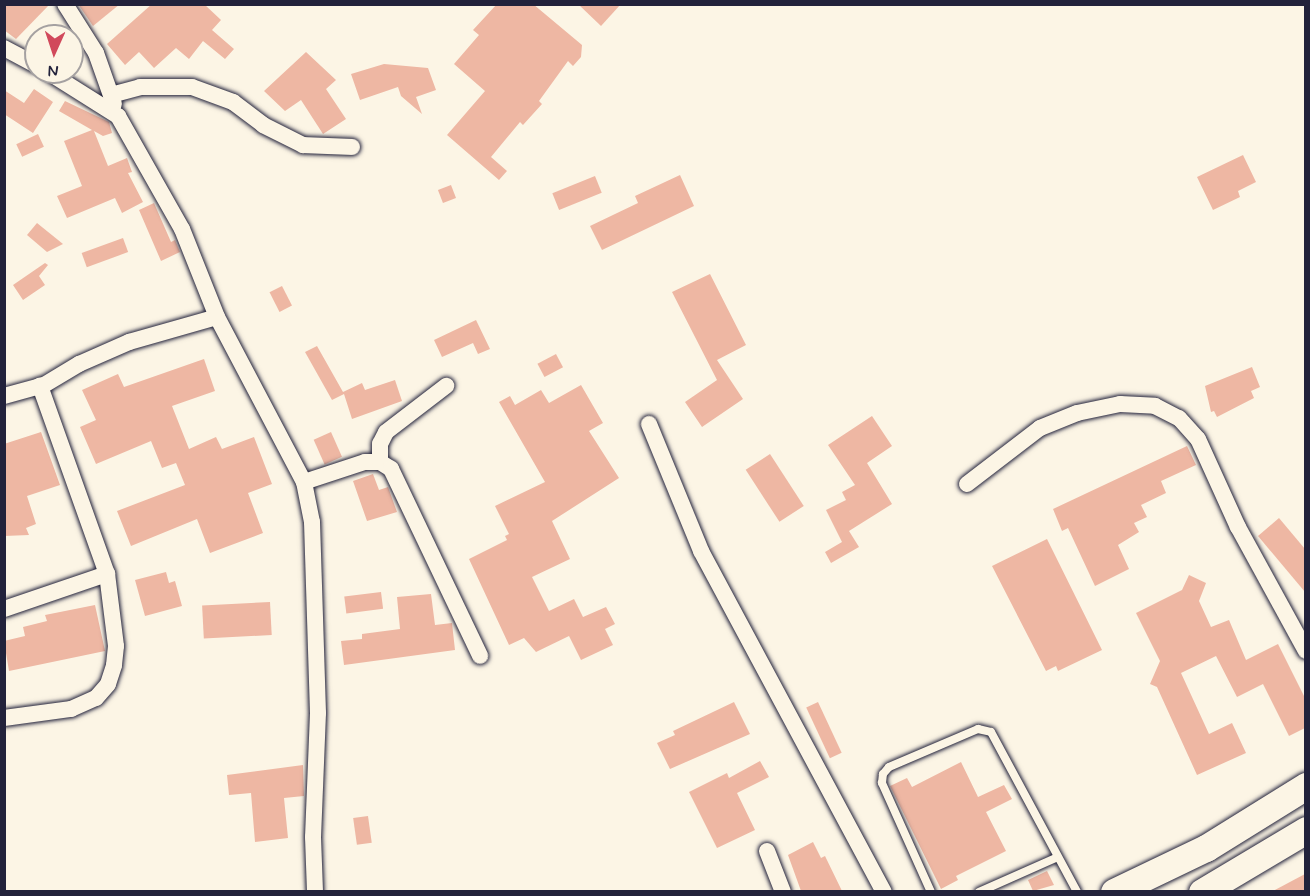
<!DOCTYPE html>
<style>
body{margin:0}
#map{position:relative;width:1310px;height:896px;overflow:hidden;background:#fcf5e5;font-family:Mynerve,sans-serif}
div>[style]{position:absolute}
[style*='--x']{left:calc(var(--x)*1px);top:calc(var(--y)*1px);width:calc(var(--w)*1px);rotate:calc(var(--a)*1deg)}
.building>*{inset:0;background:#eeb7a3;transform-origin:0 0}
.roads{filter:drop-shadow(0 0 2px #22223b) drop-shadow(0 0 2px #22223b)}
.service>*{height:8px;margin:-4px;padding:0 4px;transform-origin:4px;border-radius:4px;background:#fcf5e5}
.minor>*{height:16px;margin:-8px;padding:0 8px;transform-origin:8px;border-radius:8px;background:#fcf5e5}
.trunk>*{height:27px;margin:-13.5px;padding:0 13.5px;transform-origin:13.5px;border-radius:13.5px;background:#fcf5e5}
span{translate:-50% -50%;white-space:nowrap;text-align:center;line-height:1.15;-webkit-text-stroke:5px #fcf5e5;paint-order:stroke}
.frame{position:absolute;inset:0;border:6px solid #22223b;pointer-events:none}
.north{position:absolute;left:24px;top:24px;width:60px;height:60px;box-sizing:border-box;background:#fcf5e5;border:2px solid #a5a1a1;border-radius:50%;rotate:183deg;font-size:16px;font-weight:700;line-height:24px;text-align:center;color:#22223b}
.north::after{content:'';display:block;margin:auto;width:21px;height:27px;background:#d1495b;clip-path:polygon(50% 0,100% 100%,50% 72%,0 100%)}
</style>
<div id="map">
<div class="building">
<i style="clip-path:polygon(4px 4px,50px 4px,16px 39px,4px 30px)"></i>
<i style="clip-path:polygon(78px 4px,120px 4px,93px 26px)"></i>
<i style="clip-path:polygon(152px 4px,204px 4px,221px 20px,212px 30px,234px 49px,225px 59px,203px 41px,189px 59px,176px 48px,154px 68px,139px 52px,125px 65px,107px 44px)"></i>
<i style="clip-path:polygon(497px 4px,533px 4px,582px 45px,581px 57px,573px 66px,568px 61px,539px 101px,542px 104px,523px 125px,520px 122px,491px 157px,507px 171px,499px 180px,447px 135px,485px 91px,454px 64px,479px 35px,473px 30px)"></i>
<i style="clip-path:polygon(578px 4px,621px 4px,601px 26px)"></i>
<i style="clip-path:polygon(306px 52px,336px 80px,326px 89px,346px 119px,323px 134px,301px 100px,285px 111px,264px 91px)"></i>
<i style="clip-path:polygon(384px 64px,428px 68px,436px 90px,416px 97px,422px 114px,401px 96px,398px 87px,360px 100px,351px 74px)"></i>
<i style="clip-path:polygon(34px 89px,53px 102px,33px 133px,4px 114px,4px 90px,24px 103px)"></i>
<i style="clip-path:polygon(65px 101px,109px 122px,112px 133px,103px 136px,94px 131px,108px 166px,127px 158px,132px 172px,128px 173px,143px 202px,122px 213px,115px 198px,67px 218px,57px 196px,82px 186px,64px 141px,92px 130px,59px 111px)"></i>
<i style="left:38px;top:134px;width:14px;height:24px;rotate:65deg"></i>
<i style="clip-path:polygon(1243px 155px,1256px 182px,1238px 191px,1240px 197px,1213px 210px,1197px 177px)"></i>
<i style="clip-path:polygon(680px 175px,694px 206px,602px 250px,590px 226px,638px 203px,635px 196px)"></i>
<i style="left:595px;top:176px;width:18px;height:46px;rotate:68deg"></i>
<i style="left:451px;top:185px;width:14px;height:14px;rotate:69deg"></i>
<i style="clip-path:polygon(154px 203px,171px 242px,175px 240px,180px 252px,161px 261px,139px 210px)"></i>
<i style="clip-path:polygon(37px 223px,63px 244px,47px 252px,27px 235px)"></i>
<i style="left:123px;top:238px;width:15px;height:44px;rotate:70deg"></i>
<i style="clip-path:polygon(45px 263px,48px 265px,39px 276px,45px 285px,23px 300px,13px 285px)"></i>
<i style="clip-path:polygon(710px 274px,746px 345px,717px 360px,743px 399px,702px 427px,685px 402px,717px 380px,672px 292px)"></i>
<i style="left:282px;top:286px;width:22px;height:14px;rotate:63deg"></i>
<i style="clip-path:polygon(476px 320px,490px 349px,478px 354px,473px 343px,442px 357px,434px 340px)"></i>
<i style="clip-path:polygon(317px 346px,343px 392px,362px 383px,365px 390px,395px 380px,402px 401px,352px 419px,344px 394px,332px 400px,305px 352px)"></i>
<i style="left:556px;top:354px;width:15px;height:21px;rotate:62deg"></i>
<i style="clip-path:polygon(204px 359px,215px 391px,172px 406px,189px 449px,216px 437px,222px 449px,254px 437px,272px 484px,248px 493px,263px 533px,210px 553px,197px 519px,131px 546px,117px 511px,185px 485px,176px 463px,162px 468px,151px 441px,96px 464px,80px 427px,96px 420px,82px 390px,118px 374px,124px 387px)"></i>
<i style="clip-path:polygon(1252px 367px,1260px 387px,1251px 391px,1254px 398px,1217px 417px,1214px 411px,1211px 412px,1205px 386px)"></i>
<i style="clip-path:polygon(581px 385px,603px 423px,589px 431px,619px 478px,552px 521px,570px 559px,532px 577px,549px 611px,574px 599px,583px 617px,606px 607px,615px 624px,605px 629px,613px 645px,581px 660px,569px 636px,536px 652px,524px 638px,509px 645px,469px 559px,507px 540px,505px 536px,509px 534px,495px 506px,545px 482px,499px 402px,510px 396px,515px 405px,541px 390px,549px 403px)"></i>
<i style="clip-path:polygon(872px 416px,892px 446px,867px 463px,892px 504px,849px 531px,859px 547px,831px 563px,825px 552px,842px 542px,826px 510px,846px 500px,842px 492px,855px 485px,828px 445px)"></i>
<i style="clip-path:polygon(41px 432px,60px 485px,27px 496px,36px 524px,26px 528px,29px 535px,4px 536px,4px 444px)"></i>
<i style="left:331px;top:432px;width:27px;height:19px;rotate:66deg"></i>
<i style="clip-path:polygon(1187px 446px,1196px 465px,1161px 481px,1166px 493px,1141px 505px,1147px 517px,1134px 523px,1139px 532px,1118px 545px,1129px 569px,1095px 586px,1068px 528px,1062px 531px,1053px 509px)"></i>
<i style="left:770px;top:454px;width:62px;height:29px;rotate:57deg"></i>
<i style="clip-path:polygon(373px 474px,379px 490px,388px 487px,397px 512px,367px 521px,353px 481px)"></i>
<i style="clip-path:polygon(1279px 518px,1305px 549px,1305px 592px,1258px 536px)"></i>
<i style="clip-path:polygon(1047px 539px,1102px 650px,1058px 671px,1056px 666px,1046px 671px,992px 566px)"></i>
<i style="clip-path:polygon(166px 572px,169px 583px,175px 581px,182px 606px,145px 616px,135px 580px)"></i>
<i style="clip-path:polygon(1189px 575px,1206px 583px,1199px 601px,1211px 627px,1229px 620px,1246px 660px,1278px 644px,1305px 698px,1305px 728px,1289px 736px,1263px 684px,1237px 697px,1216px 656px,1181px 673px,1209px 734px,1232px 723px,1246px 753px,1197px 775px,1157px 687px,1150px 684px,1160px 661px,1136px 613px,1182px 590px)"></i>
<i style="left:381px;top:592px;width:17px;height:37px;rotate:83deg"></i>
<i style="clip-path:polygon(431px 594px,435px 625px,452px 623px,455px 650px,344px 665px,341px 641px,362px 639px,362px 634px,400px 629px,397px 597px)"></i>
<i style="left:270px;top:602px;width:33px;height:68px;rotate:87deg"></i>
<i style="clip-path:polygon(95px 605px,105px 651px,9px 671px,4px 641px,25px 636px,23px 627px,47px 621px,45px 615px)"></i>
<i style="clip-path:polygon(734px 702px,750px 734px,670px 769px,657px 743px,675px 735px,673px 731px)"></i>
<i style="left:818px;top:702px;width:56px;height:13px;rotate:65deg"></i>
<i style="clip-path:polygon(760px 761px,769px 777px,737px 793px,755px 830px,717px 848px,689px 792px,727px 773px,729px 778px)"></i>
<i style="clip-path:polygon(961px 762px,978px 797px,1004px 785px,1012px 799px,986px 812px,1006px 851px,956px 876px,958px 880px,941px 889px,890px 786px,907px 778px,912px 787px)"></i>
<i style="clip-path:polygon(303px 765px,304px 796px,284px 798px,288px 838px,255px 842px,251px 793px,229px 795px,227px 775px)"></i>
<i style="left:368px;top:816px;width:27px;height:15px;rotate:82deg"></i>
<i style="clip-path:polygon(813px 842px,821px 858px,825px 856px,842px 891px,801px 891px,788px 855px)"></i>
<i style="clip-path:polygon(1047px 871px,1054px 885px,1033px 891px,1028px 880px)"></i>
<i style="clip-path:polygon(1305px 874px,1305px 891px,1273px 891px)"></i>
</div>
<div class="roads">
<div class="service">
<i style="--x:931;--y:892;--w:120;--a:-114.2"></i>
<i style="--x:882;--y:783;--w:9;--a:-84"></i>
<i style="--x:883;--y:774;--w:9;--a:-49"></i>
<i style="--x:889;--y:767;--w:97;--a:-23.1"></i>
<i style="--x:978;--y:729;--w:13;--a:13"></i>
<i style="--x:991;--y:732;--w:182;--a:61.7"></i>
<i style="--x:979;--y:892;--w:86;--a:-23.9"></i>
</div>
<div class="minor">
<i style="--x:65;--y:4;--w:58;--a:57.7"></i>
<i style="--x:96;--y:53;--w:54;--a:70.6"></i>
<i style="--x:4;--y:48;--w:36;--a:28"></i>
<i style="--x:48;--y:72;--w:83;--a:32.2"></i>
<i style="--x:118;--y:116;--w:130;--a:60.5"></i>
<i style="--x:182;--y:229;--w:95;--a:68.3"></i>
<i style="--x:111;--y:95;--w:30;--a:-15"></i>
<i style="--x:140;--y:87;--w:52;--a:0"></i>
<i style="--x:192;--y:87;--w:44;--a:20.1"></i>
<i style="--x:233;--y:102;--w:38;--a:37"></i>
<i style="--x:263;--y:125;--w:45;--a:26.6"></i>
<i style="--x:303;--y:145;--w:49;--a:2.3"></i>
<i style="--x:4;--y:396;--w:41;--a:-15.4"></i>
<i style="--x:44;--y:385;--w:41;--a:-31"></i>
<i style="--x:79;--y:364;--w:55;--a:-23.7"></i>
<i style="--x:129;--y:342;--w:91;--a:-15.9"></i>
<i style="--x:217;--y:317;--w:187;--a:62.2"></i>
<i style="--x:304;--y:482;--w:41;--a:78.7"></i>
<i style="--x:312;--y:522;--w:191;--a:88.2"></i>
<i style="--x:318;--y:713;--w:124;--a:92.3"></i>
<i style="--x:313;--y:837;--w:55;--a:87.9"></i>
<i style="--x:649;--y:424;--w:137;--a:67.7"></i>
<i style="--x:701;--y:551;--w:387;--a:61.8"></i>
<i style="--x:380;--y:462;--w:18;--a:-90"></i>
<i style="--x:380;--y:444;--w:13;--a:-63"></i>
<i style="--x:386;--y:432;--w:76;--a:-37.5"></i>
<i style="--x:304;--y:482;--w:64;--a:-18.2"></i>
<i style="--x:365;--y:462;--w:15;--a:0"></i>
<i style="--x:380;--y:462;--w:13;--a:32"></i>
<i style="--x:391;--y:469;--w:207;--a:64.5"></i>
<i style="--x:967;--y:484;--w:92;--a:-37.5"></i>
<i style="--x:1040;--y:428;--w:40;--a:-22"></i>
<i style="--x:1077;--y:413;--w:44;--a:-11.8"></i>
<i style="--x:1120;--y:404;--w:35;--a:3"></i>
<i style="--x:1155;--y:406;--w:27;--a:27"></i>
<i style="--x:1179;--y:418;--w:28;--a:48"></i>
<i style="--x:1198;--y:439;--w:97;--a:65.6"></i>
<i style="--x:1238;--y:527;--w:141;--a:61.3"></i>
<i style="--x:4;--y:609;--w:109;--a:-18.8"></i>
<i style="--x:4;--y:718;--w:68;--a:-7.7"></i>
<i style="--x:71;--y:709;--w:27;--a:-24"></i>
<i style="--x:96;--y:698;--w:18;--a:-49"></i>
<i style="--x:108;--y:684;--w:20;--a:-72"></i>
<i style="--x:114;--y:665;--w:19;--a:-84"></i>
<i style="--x:116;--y:646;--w:73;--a:-97.1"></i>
<i style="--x:107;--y:574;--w:200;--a:-109.6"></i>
<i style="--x:767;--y:851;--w:44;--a:68.7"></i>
</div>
<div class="trunk">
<i style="--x:1114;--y:892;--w:102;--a:-25.6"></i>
<i style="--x:1206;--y:848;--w:118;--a:-31.8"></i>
<i style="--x:1202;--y:892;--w:121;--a:-30.8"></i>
</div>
</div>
<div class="frame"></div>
<div class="north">N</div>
</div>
